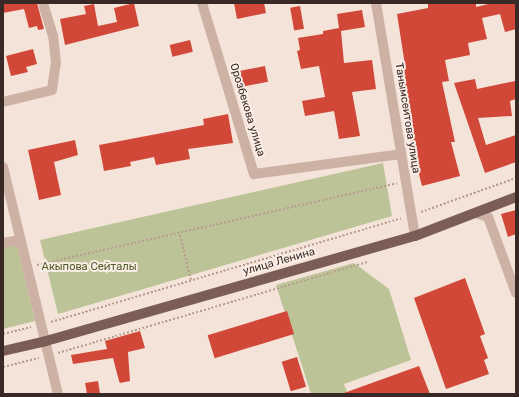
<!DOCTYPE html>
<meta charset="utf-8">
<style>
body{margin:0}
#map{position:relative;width:519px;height:397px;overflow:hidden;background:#f4e3d9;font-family:Rubik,sans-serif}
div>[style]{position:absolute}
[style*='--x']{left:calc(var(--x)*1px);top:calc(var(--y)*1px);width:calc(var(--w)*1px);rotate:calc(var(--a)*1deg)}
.green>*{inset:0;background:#bcc497}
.building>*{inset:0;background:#d24838;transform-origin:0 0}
.path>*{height:2px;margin-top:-1px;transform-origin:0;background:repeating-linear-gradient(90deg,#b99a8e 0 2px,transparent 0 4px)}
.minor>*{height:10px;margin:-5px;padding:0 5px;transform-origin:5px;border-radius:5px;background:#cdb1a4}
.major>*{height:10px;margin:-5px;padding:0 5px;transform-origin:5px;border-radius:5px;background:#7b5d56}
span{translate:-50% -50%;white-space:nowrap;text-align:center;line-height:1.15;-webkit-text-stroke:4px #fbeee6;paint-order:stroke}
.street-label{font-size:11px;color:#382926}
.park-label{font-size:11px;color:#4d5927}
.frame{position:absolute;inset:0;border:4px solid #382926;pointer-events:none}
</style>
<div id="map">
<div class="green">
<i style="clip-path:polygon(383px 163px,392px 216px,58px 314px,40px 240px)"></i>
<i style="clip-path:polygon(17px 245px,35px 321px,3px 329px,3px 248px)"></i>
<i style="clip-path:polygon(354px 263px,389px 289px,411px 360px,344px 384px,348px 394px,311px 394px,276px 285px)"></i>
</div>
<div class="building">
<i style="clip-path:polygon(3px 3px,37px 3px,44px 29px,38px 30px,37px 26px,29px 28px,24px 9px,3px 13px)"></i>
<i style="clip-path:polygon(134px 3px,139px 26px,65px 45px,60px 19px,86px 14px,84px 6px,94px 4px,98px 26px,117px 22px,114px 8px)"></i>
<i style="clip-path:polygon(234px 3px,264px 3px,266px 13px,237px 19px)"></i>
<i style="clip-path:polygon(428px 3px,476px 3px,476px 7px,492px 3px,516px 3px,516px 29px,505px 32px,500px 14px,482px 18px,487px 39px,468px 43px,470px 55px,445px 60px,449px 81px,442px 82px,455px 142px,451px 142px,460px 176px,422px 186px,414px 155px,408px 121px,410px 121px,399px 66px,405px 65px,397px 14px,428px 8px)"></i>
<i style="left:300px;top:6px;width:23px;height:10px;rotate:80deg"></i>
<i style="clip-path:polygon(362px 10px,365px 27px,341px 31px,344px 63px,372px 60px,376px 89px,352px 92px,360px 136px,339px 139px,334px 111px,305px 116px,302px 101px,325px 97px,319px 66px,301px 69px,297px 51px,300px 50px,298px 38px,323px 34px,323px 31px,339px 28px,337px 14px)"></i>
<i style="left:190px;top:40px;width:12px;height:21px;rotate:76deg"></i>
<i style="clip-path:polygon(33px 49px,37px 64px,26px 67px,28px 72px,11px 76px,6px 56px)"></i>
<i style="left:265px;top:66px;width:16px;height:33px;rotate:79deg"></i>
<i style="clip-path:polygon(475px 79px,477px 89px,515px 81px,516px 88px,516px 99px,510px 101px,512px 116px,478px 118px,486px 145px,516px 135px,516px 162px,485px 173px,454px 83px)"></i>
<i style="clip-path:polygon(228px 114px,233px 143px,188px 149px,190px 159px,156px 165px,154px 157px,130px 162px,131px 166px,104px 171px,99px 145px,204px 125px,203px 119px)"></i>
<i style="clip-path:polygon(75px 140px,78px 155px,54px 162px,61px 195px,39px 200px,28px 150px)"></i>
<i style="clip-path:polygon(516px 210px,516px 234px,508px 237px,501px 214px)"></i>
<i style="clip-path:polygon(465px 278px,485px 334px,480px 336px,488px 358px,484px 360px,489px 374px,446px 389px,414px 298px)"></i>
<i style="left:287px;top:311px;width:24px;height:83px;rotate:73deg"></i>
<i style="clip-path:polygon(140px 331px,145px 348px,128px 352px,130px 381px,120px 383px,119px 381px,113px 358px,73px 364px,71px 355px,107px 349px,105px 341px)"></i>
<i style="left:297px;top:357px;width:31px;height:16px;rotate:73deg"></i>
<i style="clip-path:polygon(419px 366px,430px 394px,344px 394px,344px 393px)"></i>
<i style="clip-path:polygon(98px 381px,100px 394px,87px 394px,85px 383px)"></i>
</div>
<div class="path">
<i style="--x:421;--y:212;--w:101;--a:-19.7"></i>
<i style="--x:180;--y:235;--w:46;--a:76.3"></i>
<i style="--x:37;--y:265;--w:369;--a:-12.8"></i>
<i style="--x:51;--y:322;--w:365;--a:-16.5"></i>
<i style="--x:3;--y:334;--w:29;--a:-14"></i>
<i style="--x:58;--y:353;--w:322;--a:-16.4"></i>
<i style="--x:3;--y:367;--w:37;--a:-14"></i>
</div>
<div class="minor">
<i style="--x:202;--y:3;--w:179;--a:73.1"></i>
<i style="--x:254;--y:174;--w:148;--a:-7.7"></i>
<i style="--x:376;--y:3;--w:236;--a:80.5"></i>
<i style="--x:3;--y:102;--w:50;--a:-13.8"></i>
<i style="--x:52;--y:90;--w:27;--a:-82"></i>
<i style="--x:56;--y:63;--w:27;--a:-96"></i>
<i style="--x:53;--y:36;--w:34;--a:-107"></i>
<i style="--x:3;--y:167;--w:234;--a:76.4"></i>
<i style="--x:476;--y:213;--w:13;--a:18"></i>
<i style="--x:488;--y:217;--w:81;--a:69.8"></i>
<i style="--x:3;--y:243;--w:17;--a:-10"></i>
</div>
<div class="major">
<i style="--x:3;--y:351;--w:44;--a:-13.1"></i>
<i style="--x:46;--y:341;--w:384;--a:-15.9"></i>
<i style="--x:415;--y:236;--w:108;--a:-21.1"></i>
</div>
<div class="street-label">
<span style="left:247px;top:110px;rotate:73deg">Орозбекова улица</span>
<span style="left:407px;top:118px;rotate:81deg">Танымсеитова улица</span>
<span style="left:279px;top:262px;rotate:-16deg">улица Ленина</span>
</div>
<div class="park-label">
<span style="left:89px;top:267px">Акыпова Сейталы</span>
</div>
<div class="frame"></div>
</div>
